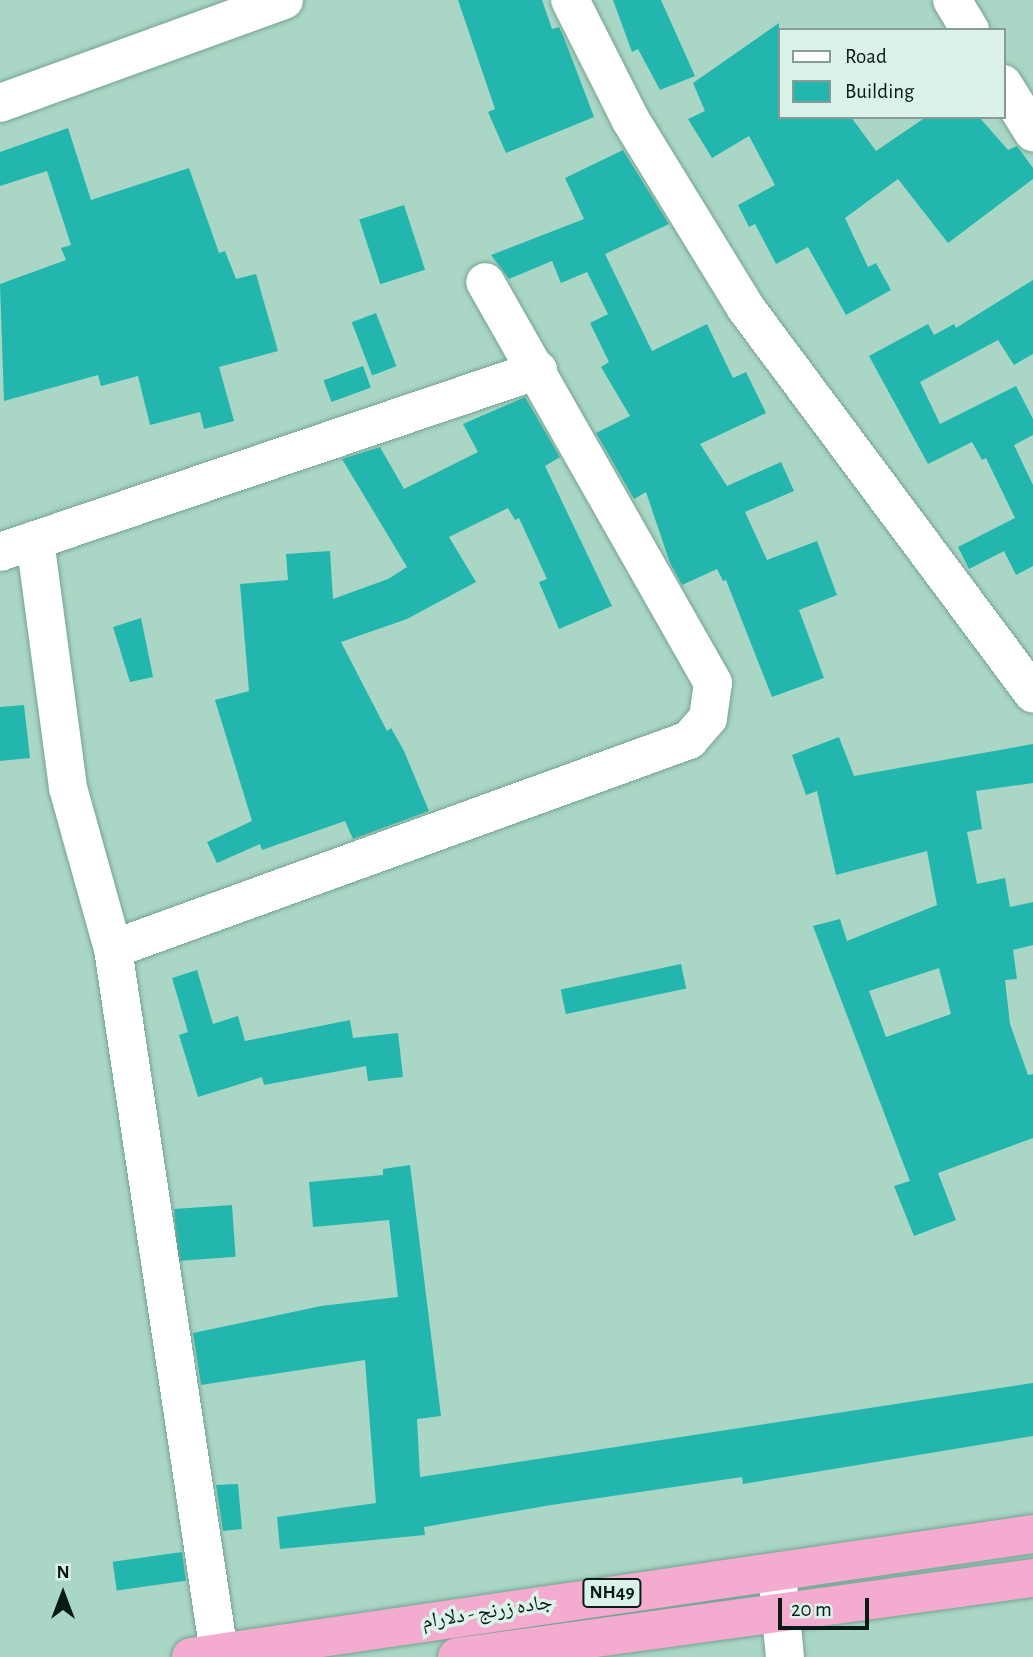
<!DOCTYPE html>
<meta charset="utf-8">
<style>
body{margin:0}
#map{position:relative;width:1033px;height:1657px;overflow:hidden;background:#aad7c5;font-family:"Alegreya Sans","Noto Naskh Arabic",sans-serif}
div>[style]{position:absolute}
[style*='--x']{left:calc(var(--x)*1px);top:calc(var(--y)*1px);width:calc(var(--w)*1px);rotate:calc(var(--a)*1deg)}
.building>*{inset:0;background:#22b6ae;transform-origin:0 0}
.roads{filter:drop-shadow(0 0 2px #76a291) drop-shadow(0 0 2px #76a291)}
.minor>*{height:38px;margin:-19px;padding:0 19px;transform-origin:19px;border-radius:19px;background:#fff}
.highway>*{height:38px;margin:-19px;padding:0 19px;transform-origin:19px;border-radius:19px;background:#f3accf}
span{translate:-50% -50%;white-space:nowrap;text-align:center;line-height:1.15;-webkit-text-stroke:7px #dbf2e8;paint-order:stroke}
.shield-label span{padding:2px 5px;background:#dbf2e8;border:2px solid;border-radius:5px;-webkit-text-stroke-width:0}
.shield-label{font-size:19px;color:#091b15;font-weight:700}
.street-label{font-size:21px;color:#091b15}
.legend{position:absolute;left:778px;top:28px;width:228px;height:91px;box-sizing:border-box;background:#dbf2e8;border:2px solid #879c94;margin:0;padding:9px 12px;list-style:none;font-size:21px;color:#091b15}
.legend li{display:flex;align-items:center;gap:14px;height:35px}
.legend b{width:35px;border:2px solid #879c94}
.north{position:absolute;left:28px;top:1559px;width:70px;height:70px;-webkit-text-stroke:5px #dbf2e8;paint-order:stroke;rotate:0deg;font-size:19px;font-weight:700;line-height:28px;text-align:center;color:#091b15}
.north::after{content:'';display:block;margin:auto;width:24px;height:32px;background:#091b15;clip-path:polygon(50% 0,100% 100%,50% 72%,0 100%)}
.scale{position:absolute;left:778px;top:1598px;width:91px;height:32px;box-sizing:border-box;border:4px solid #091b15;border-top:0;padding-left:9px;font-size:21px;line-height:24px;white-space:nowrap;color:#091b15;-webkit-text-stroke:5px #dbf2e8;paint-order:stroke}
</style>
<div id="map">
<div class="building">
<i style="clip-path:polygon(458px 0,542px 0,552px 29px,559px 27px,563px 35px,594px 117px,506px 153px,488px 112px,495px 109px)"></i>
<i style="clip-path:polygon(613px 0,661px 0,695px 76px,660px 90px,638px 49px,632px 52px)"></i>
<i style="clip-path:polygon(779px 23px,779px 117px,851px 117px,876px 151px,926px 117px,979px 117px,1008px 150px,1017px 146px,1033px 168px,1033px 179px,948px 243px,898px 179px,845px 218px,868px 267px,876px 263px,891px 290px,846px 315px,808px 247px,776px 264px,755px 224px,749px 227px,738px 205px,775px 185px,749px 136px,712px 158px,688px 119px,705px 111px,693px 83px)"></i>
<i style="clip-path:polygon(68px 128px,91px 200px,189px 168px,219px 253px,225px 251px,236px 279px,256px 274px,278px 351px,219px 367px,234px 421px,204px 429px,200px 412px,150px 425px,138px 376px,101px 386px,98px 375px,4px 401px,0 284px,66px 260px,61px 248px,71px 245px,47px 171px,0 186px,0 152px)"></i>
<i style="clip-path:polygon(623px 150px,669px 224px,605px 254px,652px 351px,707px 324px,733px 378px,746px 372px,766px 413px,700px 444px,727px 486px,781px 462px,794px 491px,745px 512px,767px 560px,817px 541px,837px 595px,799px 610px,824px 678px,772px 697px,726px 580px,723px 581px,717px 569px,682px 585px,670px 563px,646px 492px,634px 499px,596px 433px,630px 416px,601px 367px,609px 362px,590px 323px,608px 314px,587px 272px,561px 283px,552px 261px,509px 279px,491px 255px,584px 219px,565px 178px)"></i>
<i style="left:404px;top:205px;width:68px;height:47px;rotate:72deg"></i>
<i style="clip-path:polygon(1033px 280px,1033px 354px,1014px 365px,998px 340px,920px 382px,940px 424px,1016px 386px,1033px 419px,1033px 435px,1014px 445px,1033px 485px,1033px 566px,1016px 575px,1004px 551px,969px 569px,958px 547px,1015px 518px,986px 458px,982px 460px,972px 442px,928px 464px,869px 356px,928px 324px,934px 335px,954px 324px,956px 328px)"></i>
<i style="left:376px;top:313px;width:57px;height:26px;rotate:69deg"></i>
<i style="left:363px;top:366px;width:23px;height:42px;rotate:70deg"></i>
<i style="clip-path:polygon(525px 397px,560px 457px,545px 466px,612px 606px,559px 629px,539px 582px,547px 579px,519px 518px,515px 520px,508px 508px,449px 537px,476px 582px,407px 619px,341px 642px,387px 731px,391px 728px,404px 751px,429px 811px,353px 839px,345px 821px,262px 850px,260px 844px,217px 863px,207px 842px,252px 821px,215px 700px,249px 691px,240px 584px,288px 580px,286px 554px,330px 551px,333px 599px,388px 579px,407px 567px,342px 459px,380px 447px,404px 489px,478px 452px,463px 424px)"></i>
<i style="clip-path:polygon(141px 618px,153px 677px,130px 682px,113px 627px)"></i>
<i style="clip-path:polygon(24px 705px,30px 758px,0 761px,0 707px)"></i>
<i style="clip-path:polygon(evenodd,839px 737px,854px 776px,1033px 744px,1033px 783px,976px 791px,982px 829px,967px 832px,977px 884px,1005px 878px,1010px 907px,1033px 902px,1033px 945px,1013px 950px,1017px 979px,1005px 980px,1010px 1024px,1028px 1075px,1033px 1074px,1033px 1138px,938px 1173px,956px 1220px,914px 1236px,894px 1186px,910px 1181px,813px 926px,840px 919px,847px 941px,937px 905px,927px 851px,836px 875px,817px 791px,806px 795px,792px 755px,839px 737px,939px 968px,951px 1014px,886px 1037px,869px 991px,939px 968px)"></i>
<i style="left:681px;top:964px;width:25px;height:123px;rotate:78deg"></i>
<i style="clip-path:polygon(197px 970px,213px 1024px,238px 1016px,245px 1041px,350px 1020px,353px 1038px,398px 1033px,403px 1077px,368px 1081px,366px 1066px,264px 1085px,262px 1077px,198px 1097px,179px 1035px,188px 1032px,172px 978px)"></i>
<i style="clip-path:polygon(410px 1165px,441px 1416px,417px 1419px,420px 1477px,1033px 1383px,1033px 1436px,743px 1484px,742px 1477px,551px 1505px,424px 1527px,425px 1535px,280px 1549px,277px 1517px,376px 1503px,365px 1360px,201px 1385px,193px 1333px,321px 1306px,398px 1297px,389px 1220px,313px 1227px,309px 1182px,383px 1175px,383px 1169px)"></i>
<i style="left:232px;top:1205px;width:52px;height:58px;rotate:86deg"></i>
<i style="clip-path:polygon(238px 1484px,242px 1529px,223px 1531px,216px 1485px)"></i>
<i style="left:182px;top:1552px;width:29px;height:70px;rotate:82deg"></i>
</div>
<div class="roads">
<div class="minor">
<i style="--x:570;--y:0;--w:133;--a:63.2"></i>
<i style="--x:630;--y:119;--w:220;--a:58.5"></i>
<i style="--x:745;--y:307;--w:482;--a:53.3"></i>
<i style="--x:952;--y:0;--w:35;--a:59"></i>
<i style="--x:1003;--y:84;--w:57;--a:58"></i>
<i style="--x:0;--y:103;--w:302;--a:-19.9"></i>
<i style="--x:35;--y:540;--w:250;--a:82.4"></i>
<i style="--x:68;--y:788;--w:167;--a:74.4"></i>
<i style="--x:113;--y:949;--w:712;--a:81.44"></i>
<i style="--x:0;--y:552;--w:568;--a:-18.69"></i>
<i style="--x:113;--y:949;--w:613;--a:-19.94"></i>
<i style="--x:689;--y:740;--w:29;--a:-49"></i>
<i style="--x:708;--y:718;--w:35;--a:-82"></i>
<i style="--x:713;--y:683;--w:461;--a:-119.6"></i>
<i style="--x:777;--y:1573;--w:84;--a:84.6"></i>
</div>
<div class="highway">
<i style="--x:191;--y:1657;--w:851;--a:-8.31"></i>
<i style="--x:457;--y:1657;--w:581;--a:-7.81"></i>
</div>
</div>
<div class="shield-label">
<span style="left:612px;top:1593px">NH49</span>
</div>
<div class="street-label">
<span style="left:487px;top:1612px;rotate:-9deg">جاده زرنج - دلارام</span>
</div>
<ul class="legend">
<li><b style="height:9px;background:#fff"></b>Road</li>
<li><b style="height:19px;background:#22b6ae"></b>Building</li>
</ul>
<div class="north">N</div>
<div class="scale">20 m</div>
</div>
